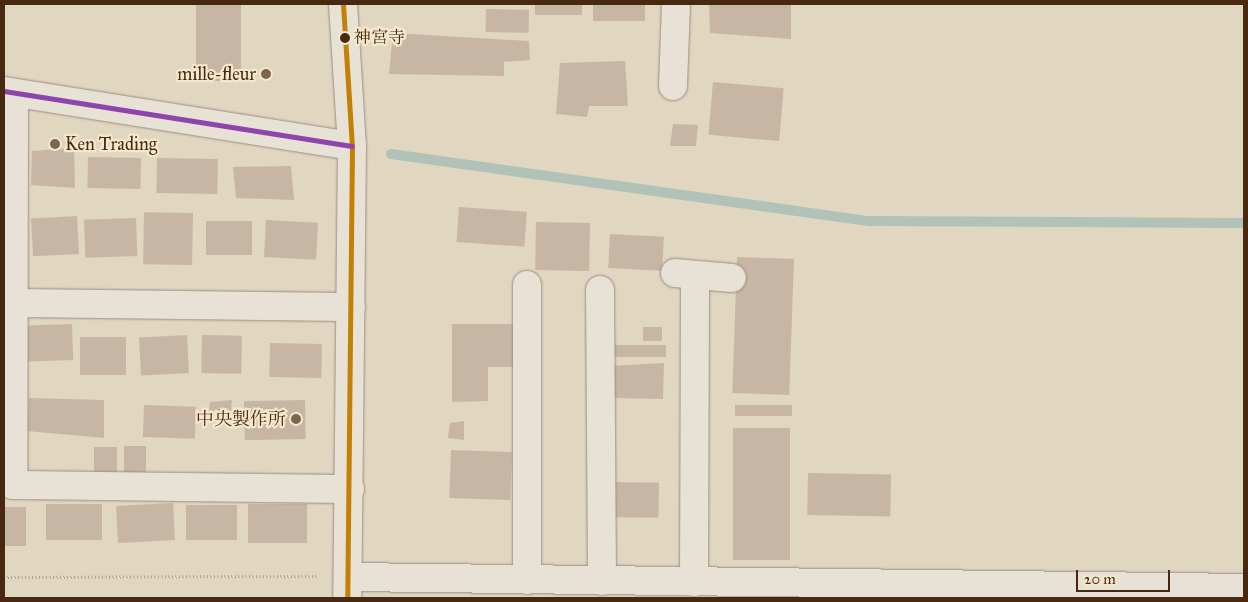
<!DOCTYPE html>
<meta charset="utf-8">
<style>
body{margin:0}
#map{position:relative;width:1248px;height:602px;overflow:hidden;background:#e1d6c0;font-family:"IM FELL Great Primer","Noto Serif JP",serif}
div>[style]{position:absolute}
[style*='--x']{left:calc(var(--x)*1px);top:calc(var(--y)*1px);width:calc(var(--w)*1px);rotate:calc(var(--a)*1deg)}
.stream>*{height:10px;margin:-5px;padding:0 5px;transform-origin:5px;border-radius:5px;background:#b1c2b8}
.building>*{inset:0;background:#c7b6a4;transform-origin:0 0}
.path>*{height:3px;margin-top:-1.5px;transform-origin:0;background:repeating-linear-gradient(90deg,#aaa297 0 1px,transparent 0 3.5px)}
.roads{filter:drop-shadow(0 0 1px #998e80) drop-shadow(0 0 1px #998e80)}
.minor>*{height:28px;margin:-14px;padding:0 14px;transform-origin:14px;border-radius:14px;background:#e7e1d6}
.bus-1>*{height:5px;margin:-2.5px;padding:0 2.5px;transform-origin:2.5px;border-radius:2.5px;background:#c28005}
.bus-2>*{height:5px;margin:-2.5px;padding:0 2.5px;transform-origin:2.5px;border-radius:2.5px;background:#8e44ad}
.dots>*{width:14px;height:14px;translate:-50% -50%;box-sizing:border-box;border:2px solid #f5e7cd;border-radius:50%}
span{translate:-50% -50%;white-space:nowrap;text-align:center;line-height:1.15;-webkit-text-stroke:4.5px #f5e7cd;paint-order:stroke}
.bus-label{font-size:17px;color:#472810}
.left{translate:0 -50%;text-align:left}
.poi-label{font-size:18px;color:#472810}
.right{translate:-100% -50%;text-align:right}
.frame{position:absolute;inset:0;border:5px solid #472810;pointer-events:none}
.scale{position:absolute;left:1076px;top:570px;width:94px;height:22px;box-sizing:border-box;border:2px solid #472810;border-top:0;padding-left:6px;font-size:15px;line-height:18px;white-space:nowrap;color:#472810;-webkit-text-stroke:4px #f5e7cd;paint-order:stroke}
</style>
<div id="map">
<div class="stream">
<i style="--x:391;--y:154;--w:484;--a:8"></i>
<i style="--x:870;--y:221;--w:374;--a:0.3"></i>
</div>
<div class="building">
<i style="left:196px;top:4px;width:45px;height:77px"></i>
<i style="left:535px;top:4px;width:47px;height:11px"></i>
<i style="left:593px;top:4px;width:52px;height:17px"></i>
<i style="clip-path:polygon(709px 4px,791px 4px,791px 39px,710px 33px)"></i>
<i style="left:486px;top:9px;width:43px;height:23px;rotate:1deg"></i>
<i style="clip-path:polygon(393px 33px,529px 41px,530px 60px,504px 62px,504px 76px,389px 74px)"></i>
<i style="clip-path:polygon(625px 61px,628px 106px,589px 106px,587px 117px,556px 114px,560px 63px)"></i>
<i style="left:713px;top:82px;width:71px;height:53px;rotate:5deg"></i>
<i style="clip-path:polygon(673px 124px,698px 125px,696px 146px,670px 146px)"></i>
<i style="clip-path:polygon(74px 148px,75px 188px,31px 185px,32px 151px)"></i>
<i style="left:88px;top:157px;width:53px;height:31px;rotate:1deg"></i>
<i style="left:157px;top:158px;width:61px;height:35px;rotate:1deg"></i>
<i style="clip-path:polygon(291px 166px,294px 200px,236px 198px,233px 167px)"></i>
<i style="left:459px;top:207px;width:68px;height:35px;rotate:4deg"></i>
<i style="left:193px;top:213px;width:52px;height:49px;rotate:91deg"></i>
<i style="left:77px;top:216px;width:38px;height:46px;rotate:87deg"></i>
<i style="left:136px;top:218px;width:38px;height:52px;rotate:88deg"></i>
<i style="left:266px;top:220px;width:52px;height:37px;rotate:3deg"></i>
<i style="left:206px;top:221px;width:46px;height:34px"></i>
<i style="left:536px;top:222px;width:54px;height:48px;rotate:1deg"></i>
<i style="left:610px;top:234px;width:54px;height:34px;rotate:3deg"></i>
<i style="left:737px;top:257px;width:57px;height:136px;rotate:2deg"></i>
<i style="left:72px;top:324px;width:36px;height:46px;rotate:88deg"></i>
<i style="clip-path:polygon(452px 324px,514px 324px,515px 367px,488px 367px,488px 401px,452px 402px)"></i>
<i style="left:643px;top:327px;width:19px;height:14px"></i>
<i style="left:187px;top:335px;width:38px;height:48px;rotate:87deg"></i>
<i style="left:202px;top:335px;width:40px;height:38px;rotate:1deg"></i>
<i style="left:80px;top:337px;width:46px;height:38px"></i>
<i style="left:270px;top:343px;width:52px;height:34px;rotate:1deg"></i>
<i style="left:615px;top:345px;width:51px;height:12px"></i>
<i style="clip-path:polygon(664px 363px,663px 399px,613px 398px,609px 366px)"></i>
<i style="clip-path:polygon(29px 398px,104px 400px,104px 438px,27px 431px)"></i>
<i style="clip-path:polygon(232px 400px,231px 411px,209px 411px,210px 402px)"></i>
<i style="left:305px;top:400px;width:39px;height:61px;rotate:89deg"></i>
<i style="left:144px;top:405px;width:52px;height:32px;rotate:2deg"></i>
<i style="left:735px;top:405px;width:57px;height:11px"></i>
<i style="clip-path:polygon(464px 421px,464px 440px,448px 438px,450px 423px)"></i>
<i style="left:790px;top:428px;width:132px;height:57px;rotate:90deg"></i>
<i style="left:146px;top:446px;width:26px;height:22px;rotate:90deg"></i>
<i style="left:117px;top:447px;width:26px;height:23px;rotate:90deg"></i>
<i style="left:451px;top:450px;width:61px;height:48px;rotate:2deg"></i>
<i style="left:808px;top:473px;width:83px;height:42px;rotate:1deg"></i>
<i style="left:609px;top:482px;width:50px;height:35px;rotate:1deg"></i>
<i style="left:173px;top:503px;width:37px;height:57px;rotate:87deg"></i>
<i style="left:102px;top:504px;width:36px;height:56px;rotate:90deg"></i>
<i style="left:307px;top:504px;width:39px;height:59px;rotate:90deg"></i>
<i style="left:186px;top:505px;width:51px;height:35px"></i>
<i style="left:4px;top:507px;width:22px;height:39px"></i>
</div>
<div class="path">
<i style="--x:4;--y:577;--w:314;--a:-0.2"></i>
</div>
<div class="roads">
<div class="minor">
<i style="--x:343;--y:4;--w:142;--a:86.4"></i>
<i style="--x:352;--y:146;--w:452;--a:90.6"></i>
<i style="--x:673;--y:86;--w:82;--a:-87.9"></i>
<i style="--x:4;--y:91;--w:352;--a:9"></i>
<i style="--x:14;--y:93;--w:392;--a:90.1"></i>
<i style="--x:13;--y:485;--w:337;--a:0.7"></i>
<i style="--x:675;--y:273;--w:57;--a:5"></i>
<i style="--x:600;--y:290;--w:291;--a:89.6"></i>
<i style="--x:14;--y:303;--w:337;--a:0.7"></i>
<i style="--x:348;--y:577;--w:896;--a:0.7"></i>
<i style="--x:527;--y:580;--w:295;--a:-90"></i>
<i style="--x:694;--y:582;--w:307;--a:-89.8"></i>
</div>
</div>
<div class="bus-1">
<i style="--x:343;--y:4;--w:142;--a:86.4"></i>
<i style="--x:352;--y:146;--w:452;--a:90.6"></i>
</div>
<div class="bus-2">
<i style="--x:4;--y:91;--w:352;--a:9"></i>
</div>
<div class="dots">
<i style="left:345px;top:38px;background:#472810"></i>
<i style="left:266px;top:74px;background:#7d654e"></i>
<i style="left:55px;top:144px;background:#7d654e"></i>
<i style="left:296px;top:419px;background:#7d654e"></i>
</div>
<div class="bus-label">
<span class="left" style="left:354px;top:38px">神宮寺</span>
</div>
<div class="poi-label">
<span class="right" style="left:256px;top:74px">mille-fleur</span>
<span class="left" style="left:65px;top:144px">Ken Trading</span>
<span class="right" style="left:286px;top:419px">中央製作所</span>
</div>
<div class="frame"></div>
<div class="scale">20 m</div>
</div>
